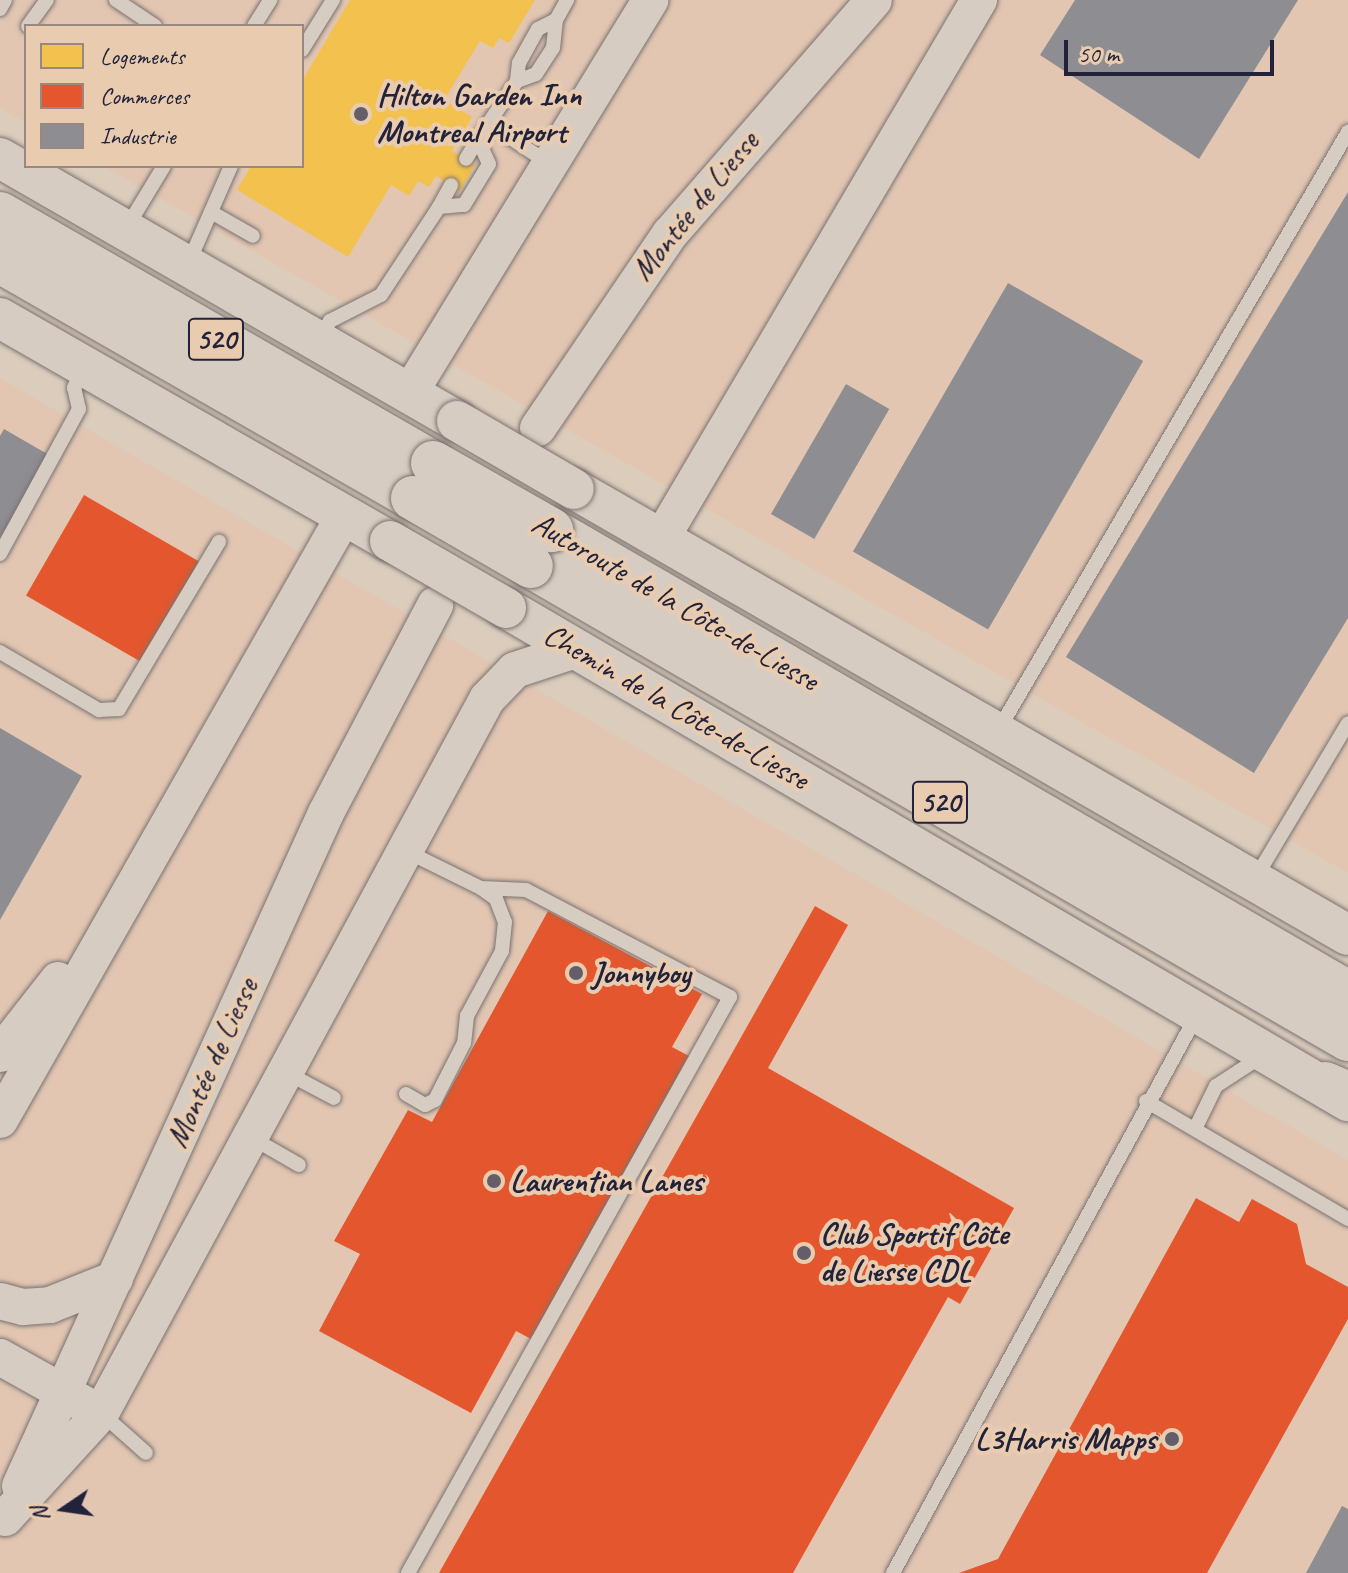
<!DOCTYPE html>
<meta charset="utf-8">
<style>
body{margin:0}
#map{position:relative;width:1348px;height:1573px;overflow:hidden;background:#dcccbc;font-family:Caveat,sans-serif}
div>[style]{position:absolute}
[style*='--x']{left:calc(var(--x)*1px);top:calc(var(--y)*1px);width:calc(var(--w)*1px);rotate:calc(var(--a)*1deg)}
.built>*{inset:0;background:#e2c6b2}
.homes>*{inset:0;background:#f2c14e}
.shops>*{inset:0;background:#e4572e;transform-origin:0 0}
.industry>*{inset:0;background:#8d8d92;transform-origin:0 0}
.roads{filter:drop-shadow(0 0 2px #7a7371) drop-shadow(0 0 2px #7a7371)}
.service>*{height:14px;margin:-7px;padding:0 7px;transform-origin:7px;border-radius:7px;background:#d7ccc1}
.tertiary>*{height:36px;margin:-18px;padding:0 18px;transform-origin:18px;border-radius:18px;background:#d7ccc1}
.secondary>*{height:40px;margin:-20px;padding:0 20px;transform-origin:20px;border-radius:20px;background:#d7ccc1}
.motorway>*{height:44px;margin:-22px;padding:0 22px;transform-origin:22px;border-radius:22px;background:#d7ccc1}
.bridges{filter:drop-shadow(0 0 2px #7a7371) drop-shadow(0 0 2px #7a7371)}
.secondary-bridge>*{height:40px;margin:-20px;padding:0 20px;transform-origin:20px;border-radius:20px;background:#d7ccc1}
.motorway-bridge>*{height:44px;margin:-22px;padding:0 22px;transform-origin:22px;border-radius:22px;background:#d7ccc1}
.dots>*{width:22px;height:22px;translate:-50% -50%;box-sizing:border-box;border:4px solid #e9ccaf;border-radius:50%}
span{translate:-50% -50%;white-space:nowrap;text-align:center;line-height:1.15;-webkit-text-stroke:8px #e9ccaf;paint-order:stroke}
.shield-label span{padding:2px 6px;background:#e9ccaf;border:2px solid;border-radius:6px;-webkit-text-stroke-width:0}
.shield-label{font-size:30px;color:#22223b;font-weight:700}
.poi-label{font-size:32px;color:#22223b;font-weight:700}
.left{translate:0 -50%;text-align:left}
.right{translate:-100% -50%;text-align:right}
.street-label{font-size:32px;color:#22223b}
.legend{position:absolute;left:24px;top:24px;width:280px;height:144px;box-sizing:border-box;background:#e9ccaf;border:2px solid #998881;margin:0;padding:10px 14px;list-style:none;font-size:24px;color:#22223b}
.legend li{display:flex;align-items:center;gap:16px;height:40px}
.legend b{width:40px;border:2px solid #998881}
.north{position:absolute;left:24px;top:1469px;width:80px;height:80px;-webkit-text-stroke:6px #e9ccaf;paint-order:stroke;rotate:257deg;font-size:22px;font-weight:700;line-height:32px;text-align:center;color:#22223b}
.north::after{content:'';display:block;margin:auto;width:28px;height:36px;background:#22223b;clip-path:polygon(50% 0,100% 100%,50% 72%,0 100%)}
.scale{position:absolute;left:1064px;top:40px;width:210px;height:36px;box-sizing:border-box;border:4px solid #22223b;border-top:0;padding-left:10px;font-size:24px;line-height:28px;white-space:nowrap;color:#22223b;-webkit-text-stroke:6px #e9ccaf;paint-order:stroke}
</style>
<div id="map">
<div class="built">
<i style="clip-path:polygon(15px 0,1348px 0,1348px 873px,103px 166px,302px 166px,302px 26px,26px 26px,26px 123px,0 108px,0 24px)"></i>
<i style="clip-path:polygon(0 378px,1348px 1160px,1348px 1573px,0 1573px)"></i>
</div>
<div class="homes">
<i style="clip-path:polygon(350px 0,535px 0,509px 43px,499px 38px,493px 48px,480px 41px,444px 100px,472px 117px,452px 151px,475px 165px,460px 191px,436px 176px,429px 187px,418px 181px,409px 196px,391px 185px,348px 257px,237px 190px,251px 166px,302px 166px,302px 81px)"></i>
</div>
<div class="shops">
<i style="left:84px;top:495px;width:136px;height:116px;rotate:30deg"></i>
<i style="clip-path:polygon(815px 906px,848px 925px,768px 1068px,1014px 1208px,960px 1304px,948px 1297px,793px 1573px,439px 1573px)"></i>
<i style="clip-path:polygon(548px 911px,702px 994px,672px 1047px,689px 1056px,533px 1340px,516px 1331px,471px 1413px,319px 1331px,360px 1254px,334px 1241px,408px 1110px,432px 1122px)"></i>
<i style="clip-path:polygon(1196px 1198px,1239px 1222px,1252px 1199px,1297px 1224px,1306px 1264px,1348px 1287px,1348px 1319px,1207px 1573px,959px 1573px,998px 1559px)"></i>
</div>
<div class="industry">
<i style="clip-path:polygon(1075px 0,1298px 0,1199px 159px,1040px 55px)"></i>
<i style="clip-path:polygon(1348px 192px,1348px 618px,1254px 773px,1066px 657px)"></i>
<i style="left:1008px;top:283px;width:156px;height:310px;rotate:30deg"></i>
<i style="left:846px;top:384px;width:50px;height:150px;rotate:30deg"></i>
<i style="clip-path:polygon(4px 429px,49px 455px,0 538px,0 436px)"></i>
<i style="clip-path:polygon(0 728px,82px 776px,0 920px)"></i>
<i style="clip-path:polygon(1342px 1506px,1348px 1509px,1348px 1573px,1306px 1573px)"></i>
</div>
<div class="roads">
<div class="service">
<i style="--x:116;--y:0;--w:47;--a:33.7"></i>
<i style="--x:0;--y:9;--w:10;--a:-61"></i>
<i style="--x:28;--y:26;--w:32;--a:-54"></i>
<i style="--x:254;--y:26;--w:31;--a:-58"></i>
<i style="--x:302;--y:50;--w:59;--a:-58.2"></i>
<i style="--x:517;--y:81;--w:20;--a:-20"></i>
<i style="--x:536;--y:74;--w:31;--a:-57"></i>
<i style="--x:553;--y:48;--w:28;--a:-84"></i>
<i style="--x:556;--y:20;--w:23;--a:-61"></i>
<i style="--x:488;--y:123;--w:74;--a:33.5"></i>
<i style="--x:478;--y:139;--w:70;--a:-56.1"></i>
<i style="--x:517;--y:81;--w:18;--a:-84"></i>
<i style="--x:519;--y:63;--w:39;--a:-61"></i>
<i style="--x:538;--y:29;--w:20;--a:-27"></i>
<i style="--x:439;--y:207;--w:25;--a:-61"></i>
<i style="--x:211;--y:212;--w:48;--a:29.7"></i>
<i style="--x:127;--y:227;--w:71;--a:-58.8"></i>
<i style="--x:188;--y:264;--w:107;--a:-66.3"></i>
<i style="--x:320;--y:338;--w:20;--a:-60"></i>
<i style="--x:330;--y:321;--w:57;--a:-27"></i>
<i style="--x:381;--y:295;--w:105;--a:-56.6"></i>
<i style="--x:439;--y:207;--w:25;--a:-5"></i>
<i style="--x:464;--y:205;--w:48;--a:-58.6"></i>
<i style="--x:489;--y:164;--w:27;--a:-114"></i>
<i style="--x:478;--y:139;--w:23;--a:121"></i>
<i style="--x:0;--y:554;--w:165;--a:-61.4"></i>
<i style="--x:79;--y:409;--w:22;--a:-103"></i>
<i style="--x:74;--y:388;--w:21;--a:-67"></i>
<i style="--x:0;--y:652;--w:115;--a:30.4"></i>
<i style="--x:99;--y:710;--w:20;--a:-3"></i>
<i style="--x:119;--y:709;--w:195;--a:-59.1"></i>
<i style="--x:999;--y:729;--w:692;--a:-59.69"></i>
<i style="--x:406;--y:851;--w:84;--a:26.3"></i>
<i style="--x:481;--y:888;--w:19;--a:36"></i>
<i style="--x:496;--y:899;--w:25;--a:69"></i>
<i style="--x:505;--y:922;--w:29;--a:96"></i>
<i style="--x:502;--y:951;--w:74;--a:118.3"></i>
<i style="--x:467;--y:1016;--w:27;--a:96"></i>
<i style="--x:464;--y:1043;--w:64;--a:117"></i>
<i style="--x:435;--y:1100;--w:11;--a:153"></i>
<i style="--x:425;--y:1105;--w:22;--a:-150"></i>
<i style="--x:1256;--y:877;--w:179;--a:-59.1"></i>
<i style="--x:287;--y:1073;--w:53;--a:28"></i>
<i style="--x:1146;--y:1101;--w:234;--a:30.3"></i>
<i style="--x:1195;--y:1129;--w:48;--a:-64"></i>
<i style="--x:1216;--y:1086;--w:55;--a:-33.1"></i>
<i style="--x:252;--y:1138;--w:54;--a:29.9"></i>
<i style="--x:101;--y:1413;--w:60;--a:41.6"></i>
<i style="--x:408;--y:1573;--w:660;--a:-60.79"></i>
<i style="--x:730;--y:997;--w:230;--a:-152.3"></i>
<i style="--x:526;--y:890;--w:45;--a:-177.5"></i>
<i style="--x:893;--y:1573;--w:635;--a:-61.42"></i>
</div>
<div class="tertiary">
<i style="--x:409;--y:394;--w:462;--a:-58.5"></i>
<i style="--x:538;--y:428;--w:235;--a:-55.8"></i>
<i style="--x:670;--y:234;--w:310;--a:-48.9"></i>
<i style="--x:661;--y:539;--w:626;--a:-59.46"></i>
<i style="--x:0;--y:1054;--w:94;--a:-51.9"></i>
<i style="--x:0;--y:1120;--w:695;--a:-60.34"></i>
<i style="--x:0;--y:1301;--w:24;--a:15"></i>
<i style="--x:23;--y:1307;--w:27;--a:-4"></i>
<i style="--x:50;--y:1305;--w:70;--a:-21.8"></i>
<i style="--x:0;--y:1357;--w:98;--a:29.2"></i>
<i style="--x:20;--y:1486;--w:739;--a:-65.55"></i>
<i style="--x:326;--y:813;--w:235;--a:-62.3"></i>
<i style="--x:5;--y:1518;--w:142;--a:-47.6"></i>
<i style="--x:101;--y:1413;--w:812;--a:-61.6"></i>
<i style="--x:487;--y:699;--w:40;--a:-46"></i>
<i style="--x:515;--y:670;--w:64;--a:-18.2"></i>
</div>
<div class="secondary">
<i style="--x:0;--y:158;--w:527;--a:29.92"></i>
<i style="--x:0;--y:318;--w:449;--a:29.8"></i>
<i style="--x:574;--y:489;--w:893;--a:29.95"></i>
<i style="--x:506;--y:608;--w:976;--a:30.35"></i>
</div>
<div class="motorway">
<i style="--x:0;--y:214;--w:499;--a:29.9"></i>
<i style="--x:0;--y:261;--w:476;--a:29.8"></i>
<i style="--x:551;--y:530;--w:922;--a:30.15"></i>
<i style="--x:531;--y:566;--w:944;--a:30.07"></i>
<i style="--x:1325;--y:1084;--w:25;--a:23"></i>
</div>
</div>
<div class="bridges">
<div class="secondary-bridge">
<i style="--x:457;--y:421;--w:135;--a:30.2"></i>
<i style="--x:390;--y:541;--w:134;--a:30"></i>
</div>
<div class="motorway-bridge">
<i style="--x:433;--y:463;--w:136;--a:29.6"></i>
<i style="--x:413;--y:498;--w:136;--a:30"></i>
</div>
</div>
<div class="dots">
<i style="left:361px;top:114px;background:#635e68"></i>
<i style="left:576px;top:973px;background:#635e68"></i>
<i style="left:494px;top:1181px;background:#635e68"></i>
<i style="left:804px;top:1253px;background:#635e68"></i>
<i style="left:1172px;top:1439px;background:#635e68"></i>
</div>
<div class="shield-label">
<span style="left:216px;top:339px">520</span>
<span style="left:940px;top:802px">520</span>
</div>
<div class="poi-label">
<span class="left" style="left:377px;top:114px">Hilton Garden Inn<br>Montreal Airport</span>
<span class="left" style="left:592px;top:973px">Jonnyboy</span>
<span class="left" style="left:510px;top:1181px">Laurentian Lanes</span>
<span class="left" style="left:820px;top:1253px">Club Sportif Côte<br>de Liesse CDL</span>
<span class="right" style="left:1156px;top:1439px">L3Harris Mapps</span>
</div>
<div class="street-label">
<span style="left:695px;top:206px;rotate:-51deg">Montée de Liesse</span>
<span style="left:675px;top:602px;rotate:30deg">Autoroute de la Côte-de-Liesse</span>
<span style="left:676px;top:707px;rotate:30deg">Chemin de la Côte-de-Liesse</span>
<span style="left:212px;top:1063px;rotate:-66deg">Montée de Liesse</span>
</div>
<ul class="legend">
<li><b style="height:22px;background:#f2c14e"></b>Logements</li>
<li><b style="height:22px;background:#e4572e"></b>Commerces</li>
<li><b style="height:22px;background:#8d8d92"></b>Industrie</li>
</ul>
<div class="north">N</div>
<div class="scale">50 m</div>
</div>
